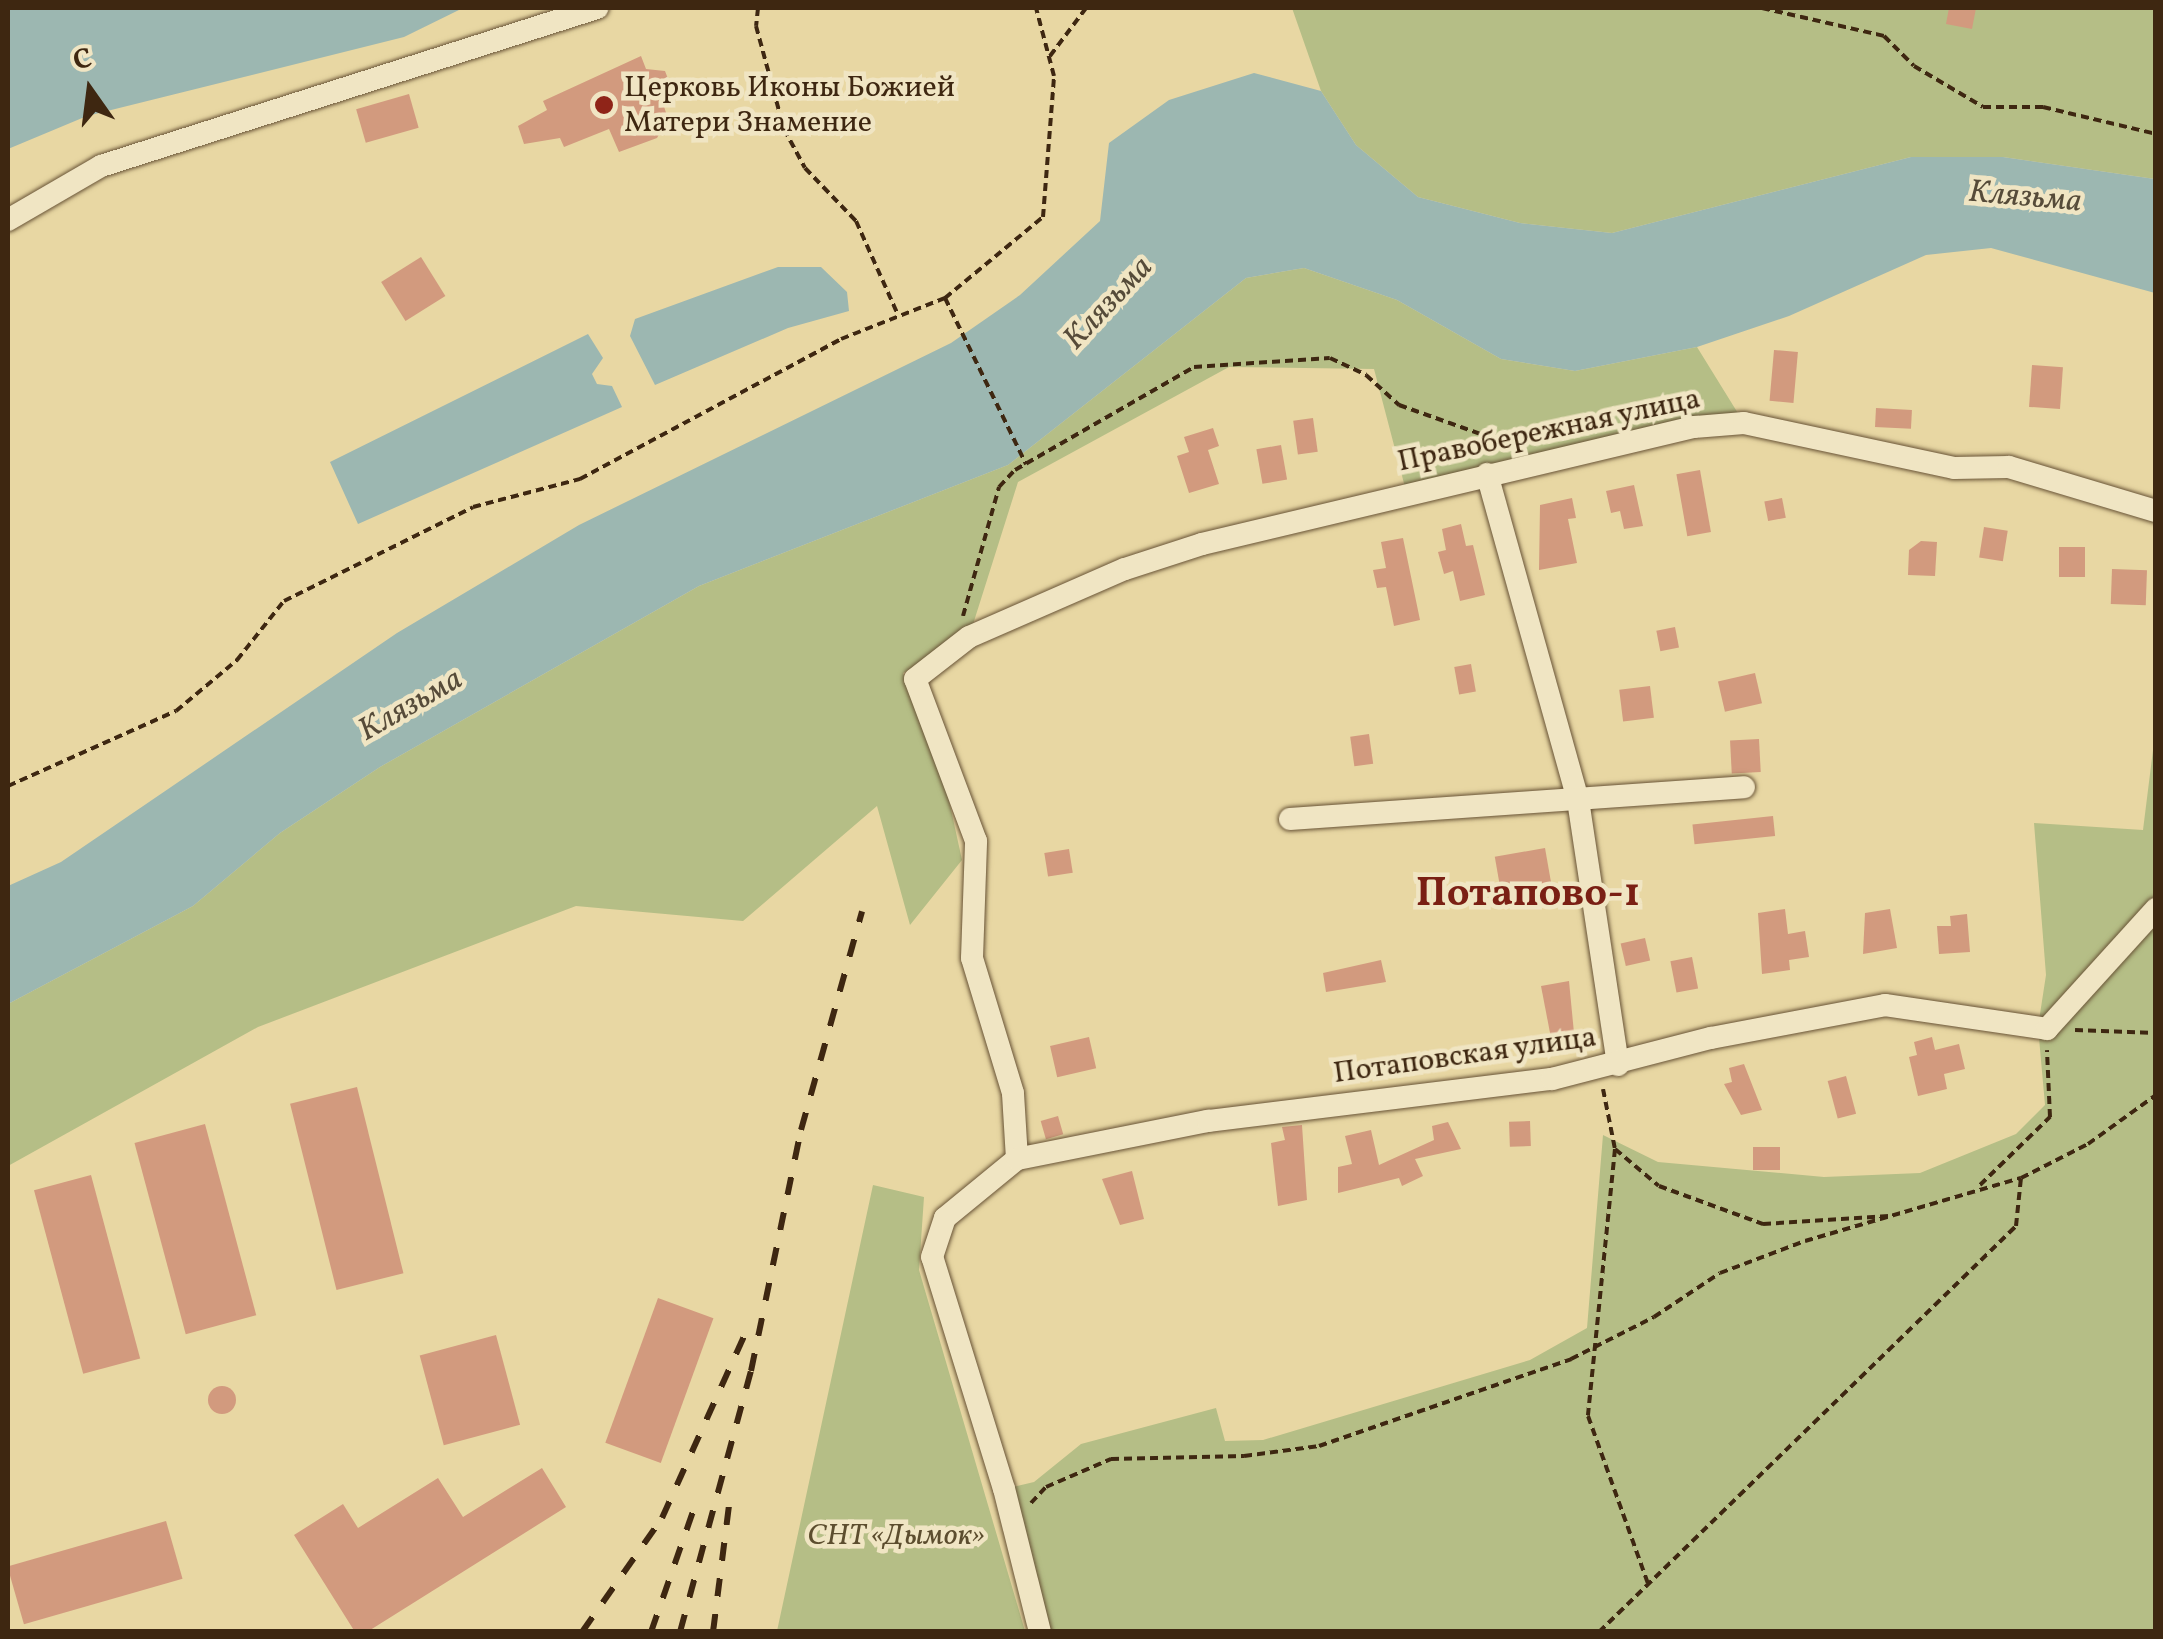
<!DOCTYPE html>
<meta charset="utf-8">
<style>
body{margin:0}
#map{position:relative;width:2163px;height:1639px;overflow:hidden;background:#e8d7a3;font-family:Vollkorn,serif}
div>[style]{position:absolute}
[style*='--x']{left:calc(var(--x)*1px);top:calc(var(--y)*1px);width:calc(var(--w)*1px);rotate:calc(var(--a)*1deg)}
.green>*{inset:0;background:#b5be86}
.water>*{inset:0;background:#9cb7b1}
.building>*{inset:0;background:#d29a7e;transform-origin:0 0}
.round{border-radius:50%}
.path>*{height:4px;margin-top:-2px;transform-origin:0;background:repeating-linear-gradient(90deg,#3e2711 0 8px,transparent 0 13px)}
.roads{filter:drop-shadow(0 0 2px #685336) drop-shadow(0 0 2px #685336)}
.minor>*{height:22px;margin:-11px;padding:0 11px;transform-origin:11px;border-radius:11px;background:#f0e5c3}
.rail>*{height:6px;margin-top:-3px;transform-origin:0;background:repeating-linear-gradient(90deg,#3e2711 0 18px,transparent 0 36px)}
.dots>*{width:28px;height:28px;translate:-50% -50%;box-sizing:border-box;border:5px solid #f0e5c3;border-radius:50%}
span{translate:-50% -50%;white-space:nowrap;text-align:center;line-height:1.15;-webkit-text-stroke:9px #f0e5c3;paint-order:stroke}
.poi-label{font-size:30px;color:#3e2711}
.left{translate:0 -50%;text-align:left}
.street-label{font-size:30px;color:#3e2711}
.park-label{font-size:30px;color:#5c4d2e;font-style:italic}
.water-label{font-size:32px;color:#564b39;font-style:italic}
.district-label{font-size:40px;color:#7a1f14;font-weight:700}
.frame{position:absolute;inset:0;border:10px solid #3e2711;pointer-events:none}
.north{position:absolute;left:40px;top:40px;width:100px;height:100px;-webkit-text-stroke:8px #f0e5c3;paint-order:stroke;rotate:346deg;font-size:28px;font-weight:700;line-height:40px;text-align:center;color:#3e2711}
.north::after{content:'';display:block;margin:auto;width:35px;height:45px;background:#3e2711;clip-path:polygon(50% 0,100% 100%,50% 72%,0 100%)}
</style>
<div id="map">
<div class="green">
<i style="clip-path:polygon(1292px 8px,2155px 8px,2155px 179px,2003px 157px,1911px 157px,1612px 233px,1520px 223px,1418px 197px,1356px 145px,1321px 91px)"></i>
<i style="clip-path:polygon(1304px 268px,1397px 300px,1501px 359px,1575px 371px,1697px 347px,1744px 423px,1406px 491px,1374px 369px,1229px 367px,1018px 482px,969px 637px,903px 673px,941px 764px,962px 860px,910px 925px,877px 806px,743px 921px,576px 906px,258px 1027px,8px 1166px,8px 1004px,193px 906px,280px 833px,380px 767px,699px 586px,1008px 465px,1246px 278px)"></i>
<i style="clip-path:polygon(2153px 750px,2155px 1631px,1040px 1631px,1004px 1489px,1034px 1482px,1081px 1444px,1216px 1408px,1225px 1441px,1263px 1440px,1530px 1360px,1587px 1328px,1603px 1135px,1658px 1162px,1824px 1177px,1920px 1173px,2016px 1134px,2045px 1105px,2038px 1027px,2046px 975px,2034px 823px,2143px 830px)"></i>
<i style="clip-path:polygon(873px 1185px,924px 1197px,919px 1270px,1025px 1631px,777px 1631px)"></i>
</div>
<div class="water">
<i style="clip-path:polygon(8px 8px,463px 8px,404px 37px,87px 116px,8px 149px)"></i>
<i style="clip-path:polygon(1254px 73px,1321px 91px,1356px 145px,1418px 197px,1520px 223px,1612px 233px,1911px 157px,2003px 157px,2155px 179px,2155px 293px,1991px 248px,1926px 255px,1789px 316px,1697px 347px,1575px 371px,1501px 359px,1397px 300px,1304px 268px,1246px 278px,1008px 465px,699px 586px,380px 767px,280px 833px,193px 906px,8px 1004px,8px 886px,61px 862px,397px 633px,579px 525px,951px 343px,1020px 295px,1100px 221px,1109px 143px,1169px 100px)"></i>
<i style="clip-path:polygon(778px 267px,821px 267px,847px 292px,849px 311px,788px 328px,655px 385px,630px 336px,635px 319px)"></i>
<i style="clip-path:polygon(588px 334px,603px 358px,592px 374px,597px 384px,612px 386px,622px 407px,358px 524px,330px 462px)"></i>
</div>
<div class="building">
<i style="clip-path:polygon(1949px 8px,1976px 8px,1972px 29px,1946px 24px)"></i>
<i style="clip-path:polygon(641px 56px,646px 69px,665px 71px,670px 84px,661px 97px,668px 119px,657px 138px,619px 152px,609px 129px,564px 147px,560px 138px,524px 144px,518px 126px,547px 110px,543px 101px)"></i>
<i style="left:409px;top:94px;width:35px;height:55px;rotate:74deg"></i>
<i style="left:421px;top:257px;width:46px;height:47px;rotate:58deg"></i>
<i style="left:1774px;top:350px;width:24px;height:51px;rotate:5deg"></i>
<i style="left:2032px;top:365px;width:31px;height:42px;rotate:4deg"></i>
<i style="left:1876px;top:408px;width:36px;height:19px;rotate:3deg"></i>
<i style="left:1313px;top:418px;width:34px;height:20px;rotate:82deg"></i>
<i style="clip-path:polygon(1213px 428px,1219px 446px,1208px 450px,1219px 484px,1189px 493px,1177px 456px,1189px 452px,1184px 437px)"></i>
<i style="left:1281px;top:445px;width:35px;height:25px;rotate:80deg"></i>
<i style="left:1700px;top:470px;width:63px;height:24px;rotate:80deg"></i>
<i style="clip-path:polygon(1634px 485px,1643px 526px,1624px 529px,1620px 511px,1611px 513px,1606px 491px)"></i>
<i style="clip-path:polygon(1572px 498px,1576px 518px,1568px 519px,1577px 563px,1539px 570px,1540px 505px)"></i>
<i style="left:1782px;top:498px;width:20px;height:18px;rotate:79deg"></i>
<i style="clip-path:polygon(1461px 524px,1466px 546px,1473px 545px,1485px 595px,1460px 601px,1453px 571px,1444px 574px,1438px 552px,1446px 550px,1442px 529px)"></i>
<i style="left:1984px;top:527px;width:24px;height:31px;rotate:9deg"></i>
<i style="clip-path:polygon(1403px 538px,1420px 620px,1394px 626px,1386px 587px,1377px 588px,1373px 570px,1386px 568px,1381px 542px)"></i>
<i style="clip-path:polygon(1921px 541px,1937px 542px,1935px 576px,1908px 575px,1909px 550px)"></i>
<i style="left:2059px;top:547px;width:26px;height:30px"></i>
<i style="left:2112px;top:569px;width:35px;height:35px;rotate:2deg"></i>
<i style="left:1675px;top:627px;width:21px;height:19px;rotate:79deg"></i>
<i style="left:1471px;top:664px;width:28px;height:17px;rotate:80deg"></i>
<i style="left:1755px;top:673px;width:31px;height:38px;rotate:77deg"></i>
<i style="left:1650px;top:686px;width:32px;height:31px;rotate:83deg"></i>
<i style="left:1369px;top:734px;width:30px;height:19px;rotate:82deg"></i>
<i style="left:1759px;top:739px;width:33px;height:29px;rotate:87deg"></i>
<i style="left:1773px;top:816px;width:20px;height:81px;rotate:84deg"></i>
<i style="left:1545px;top:848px;width:40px;height:51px;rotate:80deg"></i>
<i style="left:1069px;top:849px;width:24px;height:25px;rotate:81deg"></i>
<i style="clip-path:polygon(1785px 909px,1788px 934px,1805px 931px,1809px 957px,1789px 960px,1790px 970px,1762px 974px,1758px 913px)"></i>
<i style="clip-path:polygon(1890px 909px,1897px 948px,1863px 954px,1865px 913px)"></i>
<i style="clip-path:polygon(1967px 914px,1970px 952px,1939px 954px,1937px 926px,1951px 926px,1950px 916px)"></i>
<i style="left:1645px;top:938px;width:23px;height:25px;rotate:77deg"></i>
<i style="left:1692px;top:957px;width:32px;height:22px;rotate:79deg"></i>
<i style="clip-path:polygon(1381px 960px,1386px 982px,1326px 992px,1323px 973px)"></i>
<i style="clip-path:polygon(1569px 981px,1574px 1033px,1551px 1038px,1541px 986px)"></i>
<i style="left:1089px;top:1037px;width:32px;height:40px;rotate:77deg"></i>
<i style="clip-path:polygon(1932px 1037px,1935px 1050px,1959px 1044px,1965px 1069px,1944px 1074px,1947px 1089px,1918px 1096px,1909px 1057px,1917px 1055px,1914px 1042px)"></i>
<i style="clip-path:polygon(1744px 1064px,1762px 1110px,1741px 1115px,1724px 1084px,1732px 1082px,1729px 1068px)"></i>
<i style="left:1846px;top:1076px;width:39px;height:19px;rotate:75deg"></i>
<i style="left:357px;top:1087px;width:192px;height:69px;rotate:76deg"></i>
<i style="left:1058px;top:1116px;width:19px;height:18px;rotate:74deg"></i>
<i style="left:1530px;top:1121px;width:25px;height:21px;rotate:88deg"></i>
<i style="clip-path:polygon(1448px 1122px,1461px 1149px,1415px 1159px,1423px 1176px,1402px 1186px,1399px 1178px,1338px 1193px,1338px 1167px,1352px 1164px,1345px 1136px,1371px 1130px,1379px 1165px,1434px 1140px,1432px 1126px)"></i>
<i style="left:205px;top:1124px;width:198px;height:73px;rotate:75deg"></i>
<i style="clip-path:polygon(1302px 1125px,1307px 1200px,1278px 1206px,1271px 1143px,1285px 1140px,1282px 1127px)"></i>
<i style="left:1753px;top:1147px;width:27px;height:23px"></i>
<i style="clip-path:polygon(1132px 1171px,1144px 1219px,1120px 1225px,1102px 1179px)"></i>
<i style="left:91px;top:1175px;width:190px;height:59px;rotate:75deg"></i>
<i style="left:658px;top:1298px;width:59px;height:154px;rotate:20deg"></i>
<i style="left:496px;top:1335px;width:93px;height:79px;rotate:75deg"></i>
<i class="round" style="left:208px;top:1386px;width:28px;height:28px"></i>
<i style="clip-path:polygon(542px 1468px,566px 1507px,367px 1632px,355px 1632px,294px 1535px,343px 1504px,358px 1528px,438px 1478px,463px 1517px)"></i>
<i style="left:166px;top:1521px;width:60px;height:165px;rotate:74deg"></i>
</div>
<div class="path">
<i style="--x:758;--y:8;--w:18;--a:96"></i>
<i style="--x:756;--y:26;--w:107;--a:74.8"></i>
<i style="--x:784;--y:129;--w:44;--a:61.7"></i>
<i style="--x:805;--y:168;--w:74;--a:46.1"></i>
<i style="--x:856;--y:221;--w:103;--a:65.9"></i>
<i style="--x:1762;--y:8;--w:125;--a:12.9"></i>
<i style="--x:1884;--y:36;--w:42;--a:45"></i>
<i style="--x:1914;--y:66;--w:80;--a:30.7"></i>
<i style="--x:1983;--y:107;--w:60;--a:0"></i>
<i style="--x:2043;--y:107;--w:116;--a:13.4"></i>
<i style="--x:1050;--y:56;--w:60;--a:-53.1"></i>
<i style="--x:945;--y:298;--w:185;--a:64"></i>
<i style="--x:963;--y:616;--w:134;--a:-74.4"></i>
<i style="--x:999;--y:487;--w:23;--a:-47"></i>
<i style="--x:1015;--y:470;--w:207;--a:-29.9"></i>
<i style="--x:1194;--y:367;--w:136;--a:-3.8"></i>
<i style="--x:1330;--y:358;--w:40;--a:25"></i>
<i style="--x:1366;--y:375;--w:45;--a:42.3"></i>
<i style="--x:1399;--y:405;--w:125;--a:19.6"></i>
<i style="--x:8;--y:786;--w:184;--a:-24.1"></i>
<i style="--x:176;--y:711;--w:80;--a:-39.9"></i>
<i style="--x:237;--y:660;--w:75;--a:-51.5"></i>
<i style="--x:284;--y:601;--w:211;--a:-26.4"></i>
<i style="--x:473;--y:507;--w:111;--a:-14.7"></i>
<i style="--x:580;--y:479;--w:296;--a:-28.2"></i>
<i style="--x:841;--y:339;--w:112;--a:-21.5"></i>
<i style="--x:945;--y:298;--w:127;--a:-39.6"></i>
<i style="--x:1043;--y:217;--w:141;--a:-85.5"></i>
<i style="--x:1054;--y:76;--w:70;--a:-104.8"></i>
<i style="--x:2075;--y:1030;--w:81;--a:2.1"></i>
<i style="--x:1603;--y:1089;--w:61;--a:78.7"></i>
<i style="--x:1615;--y:1149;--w:57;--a:40.1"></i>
<i style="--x:1659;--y:1186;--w:111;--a:20.1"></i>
<i style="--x:1763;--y:1224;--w:126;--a:-3.6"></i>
<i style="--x:1615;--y:1149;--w:268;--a:95.8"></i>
<i style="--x:1588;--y:1416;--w:178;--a:70.3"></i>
<i style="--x:1980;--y:1185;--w:98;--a:-44.2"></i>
<i style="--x:2050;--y:1117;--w:67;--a:-92.6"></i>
<i style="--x:1031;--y:1503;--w:22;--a:-47"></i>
<i style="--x:1046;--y:1487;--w:71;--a:-23.3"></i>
<i style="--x:1111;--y:1459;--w:133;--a:-1.3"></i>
<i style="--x:1244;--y:1456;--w:76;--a:-7.6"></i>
<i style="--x:1319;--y:1446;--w:267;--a:-19"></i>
<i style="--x:1571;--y:1359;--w:93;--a:-26.8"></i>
<i style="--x:1654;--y:1317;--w:79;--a:-33.7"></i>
<i style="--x:1720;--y:1273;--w:91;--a:-20.6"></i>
<i style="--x:1805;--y:1241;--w:225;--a:-16.3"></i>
<i style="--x:2021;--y:1178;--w:75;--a:-26.9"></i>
<i style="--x:2088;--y:1144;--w:84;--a:-35.8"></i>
<i style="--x:1599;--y:1632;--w:582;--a:-44.23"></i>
<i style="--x:2016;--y:1226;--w:48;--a:-84.1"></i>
</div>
<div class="roads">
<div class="minor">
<i style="--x:8;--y:220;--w:108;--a:-30.1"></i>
<i style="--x:101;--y:166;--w:521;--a:-17.67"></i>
<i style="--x:1487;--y:474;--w:338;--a:74.4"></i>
<i style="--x:1578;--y:800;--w:268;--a:81.4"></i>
<i style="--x:1290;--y:819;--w:455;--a:-4"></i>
<i style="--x:1017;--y:1159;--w:66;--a:-93.5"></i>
<i style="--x:1013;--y:1093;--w:141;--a:-106.9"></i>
<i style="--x:972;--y:958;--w:117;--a:-88"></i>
<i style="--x:976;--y:841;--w:173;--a:-110.6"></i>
<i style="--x:915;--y:679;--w:68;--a:-37.9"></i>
<i style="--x:969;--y:637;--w:170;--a:-23.6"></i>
<i style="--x:1125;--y:569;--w:81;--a:-18"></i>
<i style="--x:1202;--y:544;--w:506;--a:-13.38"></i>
<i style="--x:1694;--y:427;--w:50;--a:-4.6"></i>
<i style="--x:1744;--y:423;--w:215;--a:12.1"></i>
<i style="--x:1954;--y:468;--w:55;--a:-1"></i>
<i style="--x:2009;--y:467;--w:153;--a:16.7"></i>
<i style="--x:1040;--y:1632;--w:147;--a:-104.1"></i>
<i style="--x:1004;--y:1489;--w:243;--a:-107.2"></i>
<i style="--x:932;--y:1257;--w:41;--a:-71.6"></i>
<i style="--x:945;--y:1218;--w:93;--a:-39.3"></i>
<i style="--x:1017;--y:1159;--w:195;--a:-11.3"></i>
<i style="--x:1208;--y:1121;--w:347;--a:-7"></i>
<i style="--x:1552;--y:1079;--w:164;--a:-14.5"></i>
<i style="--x:1711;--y:1038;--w:177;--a:-10.7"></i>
<i style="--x:1885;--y:1005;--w:164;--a:8.4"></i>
<i style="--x:2047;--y:1029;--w:162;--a:-47.8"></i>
</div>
</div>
<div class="rail">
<i style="--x:582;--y:1632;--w:139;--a:-54.9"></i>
<i style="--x:662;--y:1518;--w:204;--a:-65.7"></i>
<i style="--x:651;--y:1632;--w:143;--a:-70.8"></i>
<i style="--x:680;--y:1632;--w:270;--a:-74.8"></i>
<i style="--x:751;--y:1371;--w:246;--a:-78.3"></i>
<i style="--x:801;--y:1130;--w:227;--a:-74.4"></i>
<i style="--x:713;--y:1632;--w:143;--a:-82.8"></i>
</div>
<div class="dots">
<i style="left:604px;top:105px;background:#8f2418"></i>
</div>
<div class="poi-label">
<span class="left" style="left:624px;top:105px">Церковь Иконы Божией<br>Матери Знамение</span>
</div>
<div class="street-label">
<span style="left:1549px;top:431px;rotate:-12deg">Правобережная улица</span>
<span style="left:1465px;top:1056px;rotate:-8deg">Потаповская улица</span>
</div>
<div class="park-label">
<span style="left:896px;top:1536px">СНТ «Дымок»</span>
</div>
<div class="water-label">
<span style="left:2025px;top:198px;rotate:5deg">Клязьма</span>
<span style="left:1109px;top:304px;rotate:-47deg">Клязьма</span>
<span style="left:411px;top:706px;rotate:-30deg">Клязьма</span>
</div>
<div class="district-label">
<span style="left:1528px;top:895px">Потапово-1</span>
</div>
<div class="frame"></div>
<div class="north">С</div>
</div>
